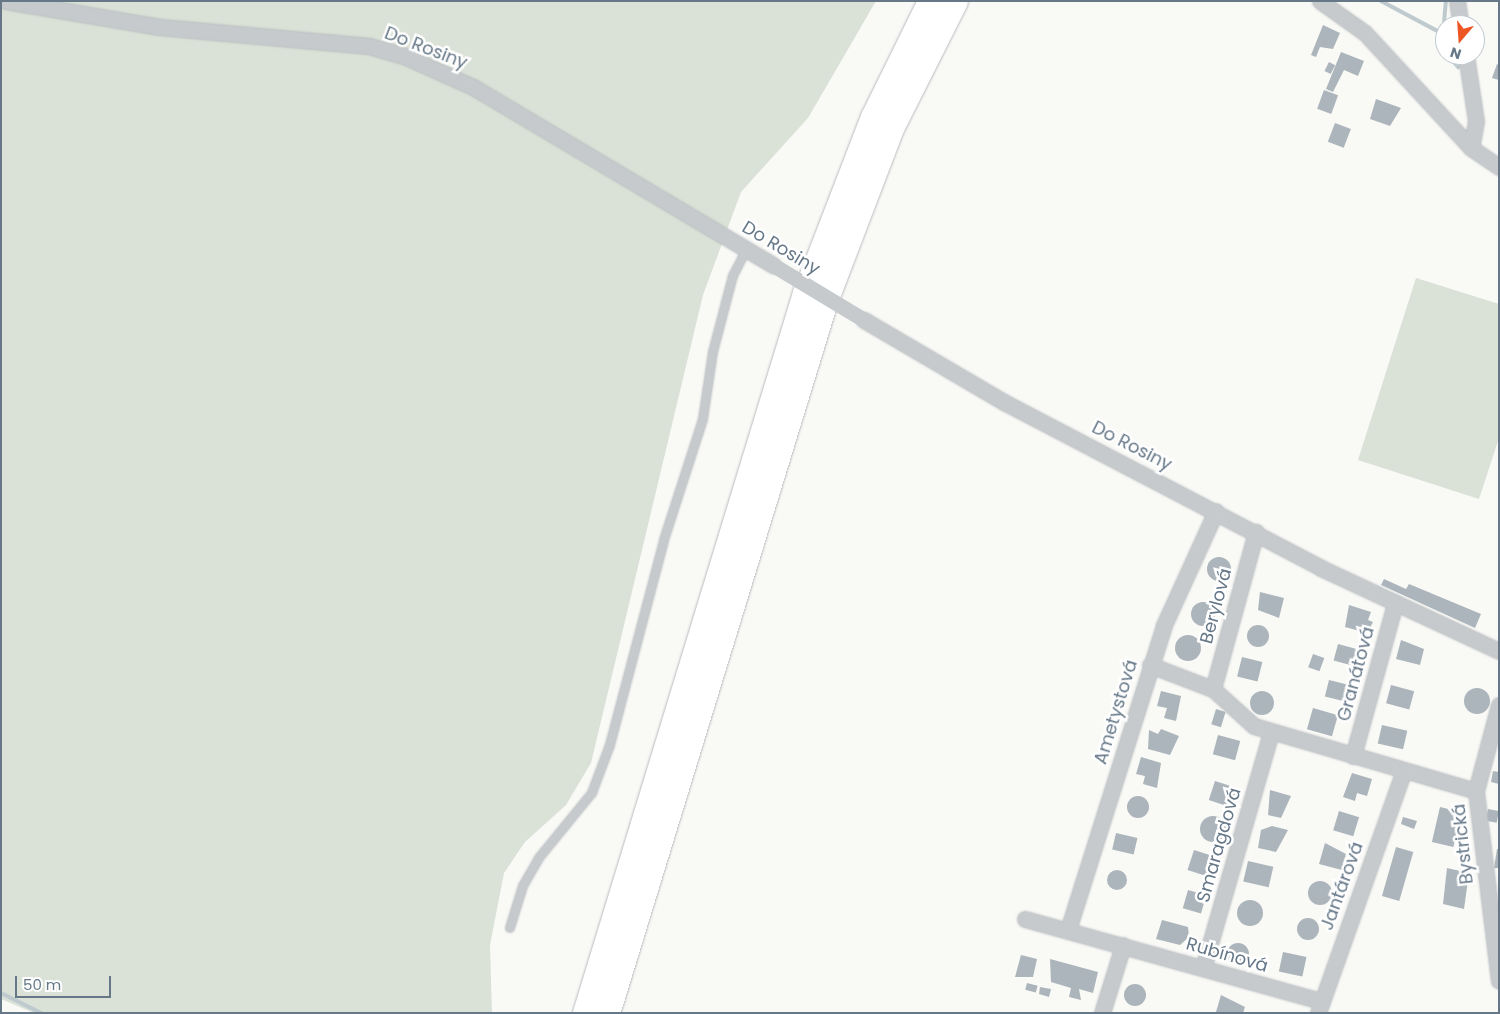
<!DOCTYPE html>
<meta charset="utf-8">
<style>
body{margin:0}
#map{position:relative;width:1500px;height:1014px;overflow:hidden;background:#f9f9f6;font-family:Poppins,sans-serif}
div>[style]{position:absolute}
[style*='--x']{left:calc(var(--x)*1px);top:calc(var(--y)*1px);width:calc(var(--w)*1px);rotate:calc(var(--a)*1deg)}
.green>*{inset:0;background:#dae1d7}
.stream>*{height:4px;margin:-2px;padding:0 2px;transform-origin:2px;border-radius:2px;background:#becace}
.building>*{inset:0;background:#acb5bb;transform-origin:0 0}
.round{border-radius:50%}
.roads{filter:drop-shadow(0 0 1px #b8bcbf) drop-shadow(0 0 1px #b8bcbf)}
.service>*{height:8px;margin:-4px;padding:0 4px;transform-origin:4px;border-radius:4px;background:#c6cacd}
.minor>*{height:15px;margin:-7.5px;padding:0 7.5px;transform-origin:7.5px;border-radius:7.5px;background:#c6cacd}
.trunk>*{height:25px;margin:-12.5px;padding:0 12.5px;transform-origin:12.5px;border-radius:12.5px;background:#fff}
.minor-bridge>*{height:15px;margin:-7.5px;padding:0 7.5px;transform-origin:7.5px;border-radius:7.5px;background:#c6cacd}
span{translate:-50% -50%;white-space:nowrap;text-align:center;line-height:1.15;-webkit-text-stroke:5px #fff;paint-order:stroke}
.street-label{font-size:18px;color:#667888}
.frame{position:absolute;inset:0;border:2px solid #667888;pointer-events:none}
.north{position:absolute;left:1435px;top:15px;width:50px;height:50px;box-sizing:border-box;background:#fff;border:1px solid #c2c9cf;border-radius:50%;rotate:198deg;font-size:14px;font-weight:700;line-height:20px;text-align:center;color:#667888}
.north::after{content:'';display:block;margin:auto;width:18px;height:22px;background:#ed5522;clip-path:polygon(50% 0,100% 100%,50% 72%,0 100%)}
.scale{position:absolute;left:15px;top:976px;width:96px;height:22px;box-sizing:border-box;border:2px solid #667888;border-top:0;padding-left:6px;font-size:15px;line-height:18px;white-space:nowrap;color:#667888;-webkit-text-stroke:4px #fff;paint-order:stroke}
</style>
<div id="map">
<div class="green">
<i style="clip-path:polygon(1px 1px,876px 1px,808px 118px,741px 192px,703px 295px,591px 763px,566px 805px,525px 842px,504px 873px,490px 945px,492px 1013px,34px 1013px,1px 999px)"></i>
<i style="clip-path:polygon(1416px 278px,1499px 304px,1499px 438px,1479px 499px,1358px 460px)"></i>
</div>
<div class="stream">
<i style="--x:1381;--y:1;--w:70;--a:28"></i>
<i style="--x:1443;--y:34;--w:18;--a:84"></i>
<i style="--x:1443;--y:34;--w:33;--a:-85"></i>
<i style="--x:1448;--y:55;--w:16;--a:50"></i>
<i style="--x:1;--y:993;--w:45;--a:26.6"></i>
</div>
<div class="building">
<i style="clip-path:polygon(1323px 25px,1340px 33px,1333px 49px,1320px 47px,1316px 57px,1311px 55px)"></i>
<i style="clip-path:polygon(1341px 52px,1364px 61px,1358px 76px,1344px 70px,1333px 92px,1326px 89px)"></i>
<i style="left:1329px;top:62px;width:7px;height:10px;rotate:27deg"></i>
<i style="clip-path:polygon(1497px 64px,1499px 65px,1499px 80px,1492px 78px)"></i>
<i style="left:1324px;top:90px;width:15px;height:20px;rotate:20deg"></i>
<i style="clip-path:polygon(1376px 99px,1401px 108px,1390px 126px,1370px 119px)"></i>
<i style="left:1335px;top:123px;width:17px;height:20px;rotate:21deg"></i>
<i class="round" style="left:1207px;top:557px;width:24px;height:24px"></i>
<i style="clip-path:polygon(1384px 579px,1406px 589px,1409px 584px,1481px 614px,1475px 628px,1381px 585px)"></i>
<i style="clip-path:polygon(1260px 592px,1284px 598px,1279px 618px,1258px 610px)"></i>
<i class="round" style="left:1191px;top:602px;width:24px;height:24px"></i>
<i style="clip-path:polygon(1349px 605px,1371px 612px,1368px 620px,1373px 622px,1367px 633px,1345px 627px)"></i>
<i class="round" style="left:1247px;top:625px;width:22px;height:22px"></i>
<i class="round" style="left:1175px;top:635px;width:26px;height:26px"></i>
<i style="clip-path:polygon(1401px 640px,1424px 649px,1420px 665px,1396px 659px)"></i>
<i style="left:1338px;top:644px;width:24px;height:17px;rotate:15deg"></i>
<i style="left:1313px;top:654px;width:12px;height:14px;rotate:20deg"></i>
<i style="left:1242px;top:657px;width:21px;height:20px;rotate:14deg"></i>
<i style="left:1329px;top:680px;width:25px;height:17px;rotate:14deg"></i>
<i style="left:1391px;top:685px;width:24px;height:19px;rotate:15deg"></i>
<i class="round" style="left:1464px;top:688px;width:26px;height:26px"></i>
<i class="round" style="left:1250px;top:691px;width:24px;height:24px"></i>
<i style="clip-path:polygon(1161px 691px,1181px 696px,1176px 721px,1164px 718px,1167px 708px,1157px 706px)"></i>
<i style="left:1313px;top:708px;width:26px;height:22px;rotate:16deg"></i>
<i style="left:1216px;top:709px;width:10px;height:16px;rotate:17deg"></i>
<i style="left:1382px;top:725px;width:26px;height:19px;rotate:13deg"></i>
<i style="clip-path:polygon(1161px 729px,1179px 736px,1170px 755px,1148px 749px,1149px 730px,1158px 734px)"></i>
<i style="left:1218px;top:735px;width:23px;height:20px;rotate:15deg"></i>
<i style="clip-path:polygon(1141px 757px,1161px 763px,1157px 788px,1143px 784px,1145px 776px,1136px 774px)"></i>
<i style="clip-path:polygon(1493px 771px,1499px 772px,1499px 784px,1491px 782px)"></i>
<i style="clip-path:polygon(1352px 773px,1372px 779px,1367px 796px,1357px 793px,1355px 801px,1343px 797px)"></i>
<i style="left:1215px;top:781px;width:23px;height:20px;rotate:18deg"></i>
<i style="clip-path:polygon(1270px 790px,1291px 796px,1281px 818px,1268px 815px)"></i>
<i class="round" style="left:1127px;top:796px;width:22px;height:22px"></i>
<i style="left:1440px;top:807px;width:22px;height:36px;rotate:13deg"></i>
<i style="left:1488px;top:809px;width:11px;height:12px;rotate:10deg"></i>
<i style="left:1339px;top:811px;width:21px;height:20px;rotate:17deg"></i>
<i class="round" style="left:1200px;top:816px;width:26px;height:26px"></i>
<i style="clip-path:polygon(1403px 817px,1417px 821px,1414px 829px,1401px 824px)"></i>
<i style="clip-path:polygon(1272px 826px,1288px 830px,1276px 852px,1258px 848px,1261px 830px)"></i>
<i style="left:1116px;top:833px;width:22px;height:17px;rotate:13deg"></i>
<i style="clip-path:polygon(1325px 843px,1346px 854px,1342px 870px,1319px 864px)"></i>
<i style="left:1396px;top:847px;width:18px;height:51px;rotate:16deg"></i>
<i style="clip-path:polygon(1497px 849px,1499px 849px,1499px 868px,1494px 868px)"></i>
<i style="left:1194px;top:850px;width:23px;height:21px;rotate:18deg"></i>
<i style="left:1248px;top:861px;width:26px;height:21px;rotate:13deg"></i>
<i style="clip-path:polygon(1447px 868px,1469px 873px,1464px 909px,1443px 904px)"></i>
<i class="round" style="left:1107px;top:870px;width:20px;height:20px"></i>
<i class="round" style="left:1308px;top:881px;width:24px;height:24px"></i>
<i style="left:1188px;top:890px;width:19px;height:19px;rotate:16deg"></i>
<i class="round" style="left:1237px;top:900px;width:26px;height:26px"></i>
<i class="round" style="left:1297px;top:918px;width:22px;height:22px"></i>
<i style="clip-path:polygon(1162px 920px,1188px 927px,1189px 937px,1180px 945px,1156px 939px)"></i>
<i class="round" style="left:1227px;top:943px;width:22px;height:22px"></i>
<i style="left:1283px;top:952px;width:24px;height:20px;rotate:12deg"></i>
<i style="clip-path:polygon(1021px 955px,1037px 959px,1033px 977px,1015px 977px)"></i>
<i style="clip-path:polygon(1050px 959px,1098px 972px,1093px 993px,1079px 989px,1081px 1000px,1069px 997px,1071px 988px,1051px 982px)"></i>
<i style="left:1027px;top:983px;width:11px;height:7px;rotate:15deg"></i>
<i class="round" style="left:1124px;top:984px;width:22px;height:22px"></i>
<i style="clip-path:polygon(1040px 987px,1051px 989px,1049px 997px,1039px 994px)"></i>
<i style="clip-path:polygon(1221px 995px,1245px 1007px,1243px 1013px,1216px 1012px)"></i>
</div>
<div class="roads">
<div class="service">
<i style="--x:510;--y:928;--w:44;--a:-72.8"></i>
<i style="--x:523;--y:886;--w:32;--a:-60"></i>
<i style="--x:539;--y:858;--w:84;--a:-50.8"></i>
<i style="--x:592;--y:793;--w:51;--a:-69.4"></i>
<i style="--x:610;--y:745;--w:212;--a:-75.2"></i>
<i style="--x:664;--y:540;--w:127;--a:-72.1"></i>
<i style="--x:703;--y:419;--w:68;--a:-81.5"></i>
<i style="--x:713;--y:352;--w:79;--a:-75.3"></i>
<i style="--x:733;--y:276;--w:30;--a:-63"></i>
</div>
<div class="minor">
<i style="--x:6;--y:1;--w:156;--a:9.6"></i>
<i style="--x:160;--y:27;--w:210;--a:5.2"></i>
<i style="--x:369;--y:46;--w:36;--a:16"></i>
<i style="--x:404;--y:56;--w:76;--a:24.2"></i>
<i style="--x:473;--y:87;--w:349;--a:30.7"></i>
<i style="--x:1320;--y:1;--w:55;--a:35.4"></i>
<i style="--x:1365;--y:33;--w:156;--a:47.3"></i>
<i style="--x:1471;--y:148;--w:34;--a:34"></i>
<i style="--x:1457;--y:1;--w:24;--a:81"></i>
<i style="--x:1466;--y:55;--w:67;--a:81.4"></i>
<i style="--x:1476;--y:121;--w:27;--a:100"></i>
<i style="--x:864;--y:320;--w:162;--a:30.4"></i>
<i style="--x:1004;--y:402;--w:358;--a:27.6"></i>
<i style="--x:1321;--y:568;--w:196;--a:25"></i>
<i style="--x:1150;--y:665;--w:67;--a:20.9"></i>
<i style="--x:1213;--y:689;--w:55;--a:42.1"></i>
<i style="--x:1254;--y:726;--w:231;--a:16.3"></i>
<i style="--x:1213;--y:689;--w:163;--a:-74.7"></i>
<i style="--x:1499;--y:705;--w:89;--a:105"></i>
<i style="--x:1476;--y:791;--w:191;--a:83.1"></i>
<i style="--x:1353;--y:756;--w:159;--a:-74.6"></i>
<i style="--x:1025;--y:919;--w:307;--a:15.5"></i>
<i style="--x:1068;--y:930;--w:320;--a:-72.5"></i>
<i style="--x:1164;--y:625;--w:125;--a:-65.5"></i>
<i style="--x:1203;--y:968;--w:246;--a:-73.9"></i>
<i style="--x:1102;--y:1013;--w:71;--a:-72.8"></i>
<i style="--x:1318;--y:1013;--w:255;--a:-70.5"></i>
</div>
<div class="trunk">
<i style="--x:585;--y:1013;--w:753;--a:-73.01"></i>
<i style="--x:805;--y:293;--w:189;--a:-68.9"></i>
<i style="--x:873;--y:117;--w:129;--a:-63.8"></i>
<i style="--x:607;--y:1013;--w:745;--a:-72.98"></i>
<i style="--x:825;--y:301;--w:187;--a:-69.1"></i>
<i style="--x:892;--y:126;--w:140;--a:-63.3"></i>
</div>
</div>
<div class="minor-bridge">
<i style="--x:773;--y:265;--w:106;--a:31.1"></i>
</div>
<div class="street-label">
<span style="left:426px;top:48px;rotate:21deg">Do Rosiny</span>
<span style="left:781px;top:248px;rotate:31deg">Do Rosiny</span>
<span style="left:1132px;top:446px;rotate:27deg">Do Rosiny</span>
<span style="left:1216px;top:606px;rotate:-75deg">Berylová</span>
<span style="left:1356px;top:674px;rotate:-75deg">Granátová</span>
<span style="left:1116px;top:712px;rotate:-73deg">Ametystová</span>
<span style="left:1463px;top:844px;rotate:-96deg">Bystrická</span>
<span style="left:1219px;top:845px;rotate:-74deg">Smaragdová</span>
<span style="left:1342px;top:886px;rotate:-70deg">Jantárová</span>
<span style="left:1227px;top:955px;rotate:16deg">Rubínová</span>
</div>
<div class="frame"></div>
<div class="north">N</div>
<div class="scale">50 m</div>
</div>
